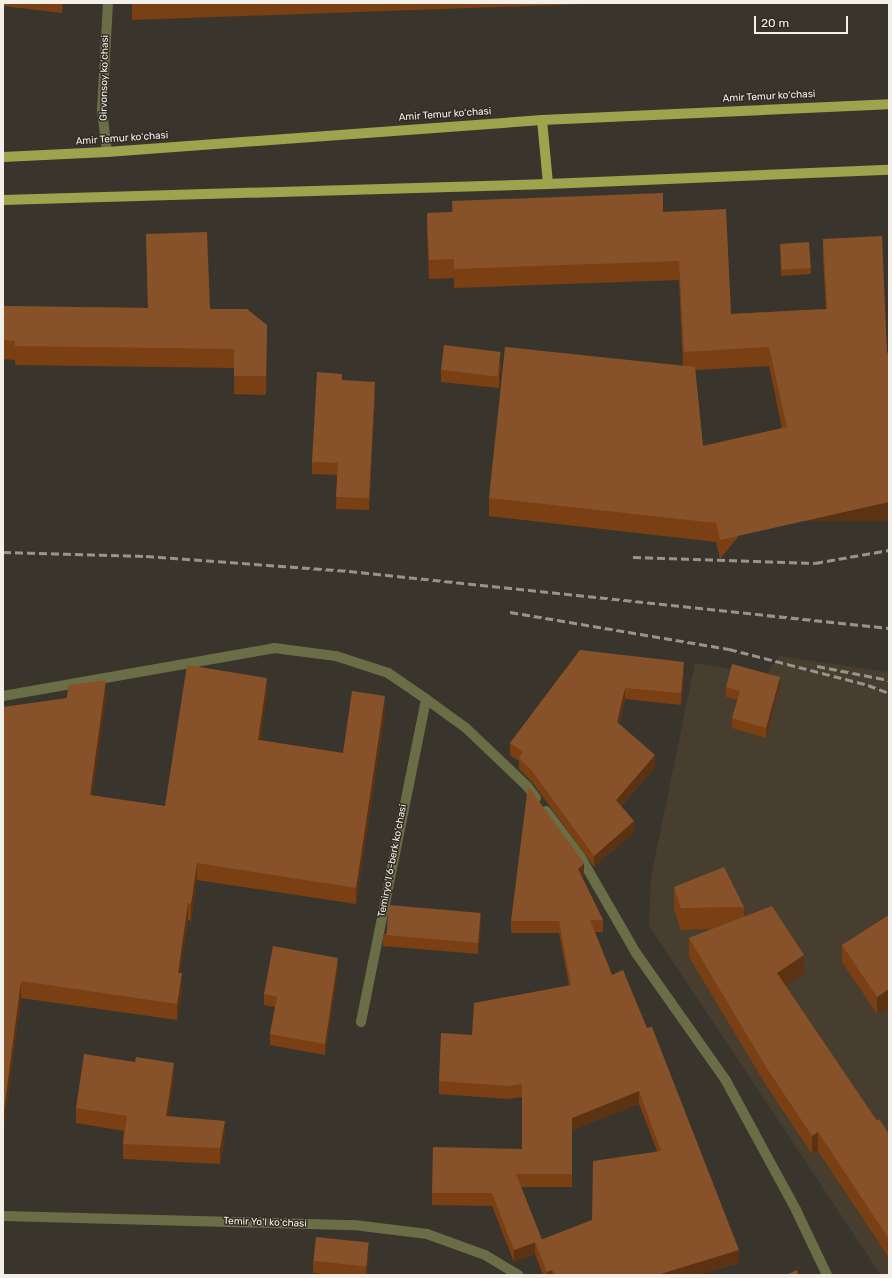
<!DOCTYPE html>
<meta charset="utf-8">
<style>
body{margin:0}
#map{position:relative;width:892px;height:1278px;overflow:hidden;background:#3a352c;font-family:Rubik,sans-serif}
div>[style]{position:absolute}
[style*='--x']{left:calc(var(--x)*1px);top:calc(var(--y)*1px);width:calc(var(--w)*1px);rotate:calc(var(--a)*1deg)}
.built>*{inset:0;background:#473e30}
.minor>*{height:10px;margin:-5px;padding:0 5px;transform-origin:5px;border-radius:5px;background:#6a6e46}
.major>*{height:10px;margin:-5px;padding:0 5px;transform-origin:5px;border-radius:5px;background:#9ea34e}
.rail>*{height:3px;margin-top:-1.5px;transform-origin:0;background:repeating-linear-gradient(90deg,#98948d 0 8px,transparent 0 12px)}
.wall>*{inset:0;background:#7a3f12}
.shaded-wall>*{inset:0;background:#5b3313;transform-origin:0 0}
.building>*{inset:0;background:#875229;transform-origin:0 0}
span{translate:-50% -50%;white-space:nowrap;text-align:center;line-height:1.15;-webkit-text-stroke:3px #302b23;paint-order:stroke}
.street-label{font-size:10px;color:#f3f0ea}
.frame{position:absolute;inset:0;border:4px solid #f3f0ea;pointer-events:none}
.scale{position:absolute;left:754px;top:16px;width:94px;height:18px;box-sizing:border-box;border:2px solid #f3f0ea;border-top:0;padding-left:5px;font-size:12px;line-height:14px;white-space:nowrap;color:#f3f0ea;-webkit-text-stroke:3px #302b23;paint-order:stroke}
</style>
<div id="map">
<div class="built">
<i style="clip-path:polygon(779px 656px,889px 672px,889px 1275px,881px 1275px,649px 926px,651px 877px,695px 663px,766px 676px)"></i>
</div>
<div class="minor">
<i style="--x:107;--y:152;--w:42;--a:-96.8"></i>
<i style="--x:102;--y:110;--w:107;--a:-86.8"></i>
<i style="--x:3;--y:696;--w:275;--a:-10"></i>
<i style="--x:274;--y:648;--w:63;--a:7.4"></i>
<i style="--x:336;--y:656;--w:55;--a:18.1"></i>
<i style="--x:388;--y:673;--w:46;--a:34.4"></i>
<i style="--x:426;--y:699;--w:49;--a:35.9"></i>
<i style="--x:466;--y:728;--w:84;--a:43.6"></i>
<i style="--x:527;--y:786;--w:15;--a:53"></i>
<i style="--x:546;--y:811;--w:56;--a:52.9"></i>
<i style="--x:580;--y:856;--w:112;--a:60"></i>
<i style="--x:636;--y:953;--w:154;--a:54.8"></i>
<i style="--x:725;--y:1079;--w:149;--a:61.5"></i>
<i style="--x:796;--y:1210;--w:72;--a:64.5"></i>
<i style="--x:361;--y:1022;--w:329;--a:-78.6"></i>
<i style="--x:3;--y:1216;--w:351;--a:1.5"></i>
<i style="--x:354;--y:1225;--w:74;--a:7"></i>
<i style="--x:427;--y:1234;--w:62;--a:19.9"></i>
<i style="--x:485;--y:1255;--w:39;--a:31"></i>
</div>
<div class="major">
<i style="--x:542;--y:120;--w:64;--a:84.6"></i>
<i style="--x:3;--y:157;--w:104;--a:-2.8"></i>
<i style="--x:107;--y:152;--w:436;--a:-4.2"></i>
<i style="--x:542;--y:120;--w:347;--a:-2.6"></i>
<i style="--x:3;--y:200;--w:545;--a:-1.68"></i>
<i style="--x:548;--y:184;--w:341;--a:-2.4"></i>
</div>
<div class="rail">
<i style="--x:3;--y:552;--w:143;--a:1.6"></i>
<i style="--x:146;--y:556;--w:204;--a:4.2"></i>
<i style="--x:349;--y:571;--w:543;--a:6.03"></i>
<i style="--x:633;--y:557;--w:182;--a:1.9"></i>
<i style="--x:815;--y:563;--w:75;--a:-10"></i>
<i style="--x:510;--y:612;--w:222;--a:9.6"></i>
<i style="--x:729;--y:649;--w:144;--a:14.5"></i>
<i style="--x:868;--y:685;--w:22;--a:21"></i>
<i style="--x:817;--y:666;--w:73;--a:11"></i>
</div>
<div class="wall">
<i style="clip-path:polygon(3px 3px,63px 3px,62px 13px,3px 6px,3px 28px)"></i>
<i style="clip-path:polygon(132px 3px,611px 3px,132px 20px)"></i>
<i style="clip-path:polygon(767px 3px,792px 3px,767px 4px)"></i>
<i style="clip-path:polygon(evenodd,452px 201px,663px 212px,731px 314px,826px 309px,823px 258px,823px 239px,887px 353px,720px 559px,716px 542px,489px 516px,489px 498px,683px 366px,679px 280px,454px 288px,454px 278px,429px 279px,427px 232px,427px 213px,452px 212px,452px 201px,769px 366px,782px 428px,703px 446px,695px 370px,769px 366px)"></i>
<i style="clip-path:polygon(146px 234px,210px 309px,267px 325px,266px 395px,234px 394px,234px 368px,15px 365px,15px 360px,3px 359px,3px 306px,148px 308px)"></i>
<i style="clip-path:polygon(780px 244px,811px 268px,811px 274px,781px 276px)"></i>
<i style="clip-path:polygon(501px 364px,499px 388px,441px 382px,441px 370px)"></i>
<i style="clip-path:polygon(342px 380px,375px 394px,369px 510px,336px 509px,337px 475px,312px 474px,312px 462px)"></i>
<i style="clip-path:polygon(580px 650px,684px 673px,681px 705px,625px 699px,619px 724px,655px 767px,621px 806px,634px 832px,594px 867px,532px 782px,519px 769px,519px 761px,510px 755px,510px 743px)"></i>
<i style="clip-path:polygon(780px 686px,766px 738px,732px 728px,732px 718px,738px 700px,726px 697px,726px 687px)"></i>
<i style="clip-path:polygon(267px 694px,260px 740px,343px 753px,385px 712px,356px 904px,197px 880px,191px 921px,188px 920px,180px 973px,182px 990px,177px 1020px,21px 998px,3px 1133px,3px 707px,106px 697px,92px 796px,165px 806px)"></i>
<i style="clip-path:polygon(evenodd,584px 876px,582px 877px,603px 920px,603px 932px,595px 932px,612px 975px,739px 1263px,698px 1275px,543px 1275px,535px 1254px,514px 1262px,492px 1206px,432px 1205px,432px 1193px,522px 1149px,522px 1097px,508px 1099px,439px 1094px,439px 1081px,472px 1035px,569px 985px,559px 933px,511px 933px,511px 921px,584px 876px,639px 1104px,657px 1151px,592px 1220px,542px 1240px,521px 1187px,572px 1187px,572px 1130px,639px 1104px)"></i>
<i style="clip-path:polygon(674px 887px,744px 907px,744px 917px,804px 974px,785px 986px,877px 1121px,889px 1134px,889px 1258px,818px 1151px,812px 1154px,766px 1085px,689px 957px,689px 938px,712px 929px,681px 930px,674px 909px)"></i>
<i style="clip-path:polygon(889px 915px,889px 1007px,877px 1014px,842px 962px,842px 945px)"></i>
<i style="clip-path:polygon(481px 925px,478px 954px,383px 946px,383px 934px)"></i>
<i style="clip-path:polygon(338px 969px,325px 1055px,270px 1045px,270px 1034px,275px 1007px,264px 1005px,264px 994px)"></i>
<i style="clip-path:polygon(174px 1078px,168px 1116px,225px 1137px,220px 1164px,123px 1159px,123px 1144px,124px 1131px,76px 1123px,76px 1108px)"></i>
<i style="clip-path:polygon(369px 1255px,366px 1275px,328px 1275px,313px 1273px,313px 1261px)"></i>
</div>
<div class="shaded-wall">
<i style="clip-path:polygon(62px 3px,63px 3px,62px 13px)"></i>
<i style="clip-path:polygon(501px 352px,501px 364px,499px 388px,499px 376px)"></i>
<i style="clip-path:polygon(375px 382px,375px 394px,369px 510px,369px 498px)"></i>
<i style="left:889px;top:502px;width:19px;height:173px;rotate:90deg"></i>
<i style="clip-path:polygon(684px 662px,684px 673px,681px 705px,681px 693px)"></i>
<i style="clip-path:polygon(780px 677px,780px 686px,766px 738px,766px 728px)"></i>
<i style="clip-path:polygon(267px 678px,267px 694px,258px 757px,258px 740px)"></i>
<i style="clip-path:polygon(106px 680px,106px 697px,90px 812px,90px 795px)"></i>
<i style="clip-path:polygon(625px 688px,625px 699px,617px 733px,617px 722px)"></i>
<i style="clip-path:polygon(385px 696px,385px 712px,356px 904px,356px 888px)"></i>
<i style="clip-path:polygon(655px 755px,655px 767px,616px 811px,616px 800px)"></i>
<i style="clip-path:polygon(634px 821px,634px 832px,594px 867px,594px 856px)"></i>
<i style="clip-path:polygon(197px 863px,197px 880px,191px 921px,191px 904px)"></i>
<i style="clip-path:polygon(584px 863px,584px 876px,578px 881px,578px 869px)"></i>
<i style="clip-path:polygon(188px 903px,188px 920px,178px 989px,178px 973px)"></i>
<i style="clip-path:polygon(481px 913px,481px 925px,478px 954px,478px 942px)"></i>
<i style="clip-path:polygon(804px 955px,804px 974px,777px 992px,777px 973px)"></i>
<i style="clip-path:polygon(338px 958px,338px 969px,325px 1055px,325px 1044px)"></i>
<i style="clip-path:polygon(182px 973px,182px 990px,177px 1020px,177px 1004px)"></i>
<i style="clip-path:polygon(21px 981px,21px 998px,3px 1133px,3px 1117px)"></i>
<i style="clip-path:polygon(889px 989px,889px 1007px,877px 1014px,877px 997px)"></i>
<i style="clip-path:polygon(174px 1063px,174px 1078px,166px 1131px,166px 1116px)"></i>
<i style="clip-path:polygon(639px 1091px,639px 1104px,572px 1130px,572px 1118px)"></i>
<i style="clip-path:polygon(225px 1121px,225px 1137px,220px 1164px,220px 1148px)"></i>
<i style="clip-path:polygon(818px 1132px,818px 1151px,812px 1154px,812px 1136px)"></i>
<i style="clip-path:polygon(542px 1240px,535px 1242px,535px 1254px,514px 1262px,514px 1250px)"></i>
<i style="clip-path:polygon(369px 1243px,369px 1255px,366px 1275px,366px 1268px)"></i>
<i style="clip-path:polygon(739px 1250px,739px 1263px,698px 1275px,657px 1275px)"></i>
<i style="clip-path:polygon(552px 1270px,552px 1275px,547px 1275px,547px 1272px)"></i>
</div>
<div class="building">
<i style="clip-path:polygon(663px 193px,663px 212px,726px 209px,731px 314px,827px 309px,823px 239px,882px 236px,887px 353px,889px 352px,889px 502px,720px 540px,716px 523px,489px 498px,505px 347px,695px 367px,703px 446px,787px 427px,769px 347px,684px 352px,679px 261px,454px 269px,454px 259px,429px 260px,427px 213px,453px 212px,452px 201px)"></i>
<i style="clip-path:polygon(207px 232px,210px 309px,247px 309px,267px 325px,266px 376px,234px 376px,234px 349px,15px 346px,15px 341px,3px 340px,3px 306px,148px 308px,146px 234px)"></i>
<i style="left:809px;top:242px;width:26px;height:29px;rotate:86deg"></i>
<i style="left:444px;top:345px;width:57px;height:25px;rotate:7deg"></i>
<i style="clip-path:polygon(317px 372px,342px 374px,342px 380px,375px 382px,369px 498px,336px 497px,338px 463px,312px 462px)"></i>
<i style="clip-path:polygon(580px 650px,684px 662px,681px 693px,625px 688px,617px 722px,655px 755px,616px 800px,634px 821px,594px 856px,532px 771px,519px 758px,523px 752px,510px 743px)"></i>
<i style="clip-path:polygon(732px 664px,780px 677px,766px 728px,732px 718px,740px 691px,726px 687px)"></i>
<i style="clip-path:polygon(187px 665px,267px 678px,258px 740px,343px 753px,352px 691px,385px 696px,356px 888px,197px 863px,191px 904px,188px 903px,178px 973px,182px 973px,177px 1004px,21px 981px,3px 1117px,3px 707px,67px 698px,68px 685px,106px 680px,90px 795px,165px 806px)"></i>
<i style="clip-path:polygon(528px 786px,584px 863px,578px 869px,603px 920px,590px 920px,612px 975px,623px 970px,647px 1028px,652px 1027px,739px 1250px,657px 1275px,557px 1275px,552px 1270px,547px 1272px,535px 1242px,592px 1220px,593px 1161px,661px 1151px,639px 1091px,572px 1118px,572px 1174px,516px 1174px,542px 1240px,514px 1250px,492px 1193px,432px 1193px,433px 1147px,522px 1149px,522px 1084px,508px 1086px,439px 1081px,441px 1033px,472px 1035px,474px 1003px,571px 985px,559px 921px,511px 921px)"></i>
<i style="clip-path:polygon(724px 867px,744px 907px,681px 908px,674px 887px)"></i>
<i style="left:389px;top:905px;width:92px;height:30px;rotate:5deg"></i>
<i style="clip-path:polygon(772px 906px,804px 955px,777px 973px,877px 1121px,879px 1119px,889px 1134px,889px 1239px,818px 1132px,812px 1136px,766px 1067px,689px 938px)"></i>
<i style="clip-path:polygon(889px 915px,889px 989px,877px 997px,842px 945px)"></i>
<i style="clip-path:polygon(273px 946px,338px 958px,325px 1044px,270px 1034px,277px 997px,264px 994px)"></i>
<i style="clip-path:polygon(84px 1054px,135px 1062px,136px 1057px,174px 1063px,166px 1116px,225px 1121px,220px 1148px,123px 1144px,127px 1116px,76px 1108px)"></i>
<i style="left:316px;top:1237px;width:53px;height:24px;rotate:6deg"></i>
<i style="clip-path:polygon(797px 1270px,798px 1275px,786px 1275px)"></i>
</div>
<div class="street-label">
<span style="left:105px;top:78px;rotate:-89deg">Girvonsoy koʻchasi</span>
<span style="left:769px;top:97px;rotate:-3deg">Amir Temur koʻchasi</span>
<span style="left:445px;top:115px;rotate:-4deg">Amir Temur koʻchasi</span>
<span style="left:122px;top:139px;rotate:-4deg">Amir Temur koʻchasi</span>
<span style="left:393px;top:861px;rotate:-79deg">Temiryoʻl 6-berk koʻchasi</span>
<span style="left:265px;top:1223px;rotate:2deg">Temir Yoʻl koʻchasi</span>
</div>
<div class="frame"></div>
<div class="scale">20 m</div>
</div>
